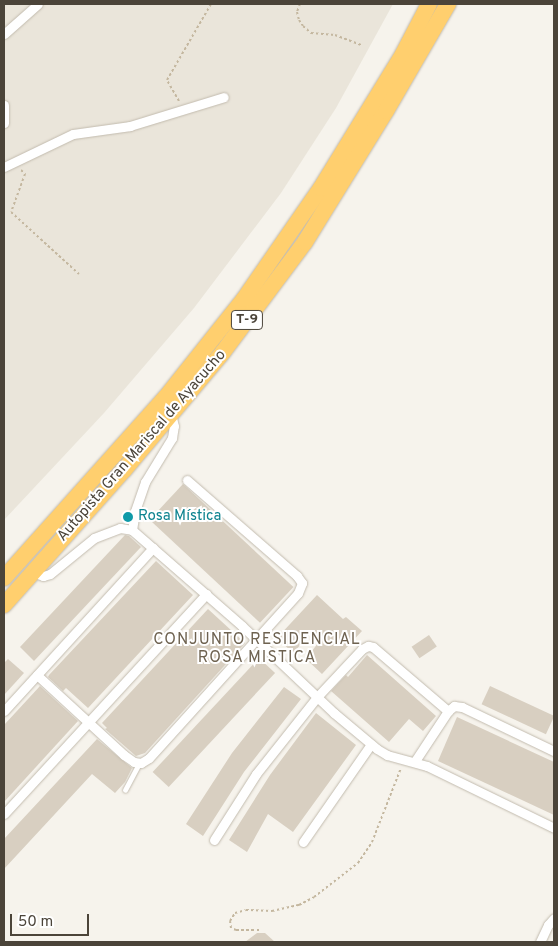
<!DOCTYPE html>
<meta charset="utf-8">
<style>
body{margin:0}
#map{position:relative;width:558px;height:946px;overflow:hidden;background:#f6f3ec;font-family:Overpass,sans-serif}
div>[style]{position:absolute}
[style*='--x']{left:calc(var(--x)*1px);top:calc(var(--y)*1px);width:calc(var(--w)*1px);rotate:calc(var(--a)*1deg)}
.residential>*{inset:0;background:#eae5da}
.building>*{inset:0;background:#d8cfc1;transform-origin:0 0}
.path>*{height:2px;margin-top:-1px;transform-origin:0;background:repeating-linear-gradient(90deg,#c4b79f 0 2.5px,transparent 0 5px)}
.roads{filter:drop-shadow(0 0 1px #c2bbae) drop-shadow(0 0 1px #c2bbae)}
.lane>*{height:4.5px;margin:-2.25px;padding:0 2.25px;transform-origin:2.25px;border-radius:2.25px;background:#fff}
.street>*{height:9px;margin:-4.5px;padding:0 4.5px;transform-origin:4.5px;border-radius:4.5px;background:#fff}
.highway>*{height:16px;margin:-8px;padding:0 8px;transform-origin:8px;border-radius:8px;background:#ffcf6e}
.dots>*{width:14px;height:14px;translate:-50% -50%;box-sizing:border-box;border:2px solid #fff;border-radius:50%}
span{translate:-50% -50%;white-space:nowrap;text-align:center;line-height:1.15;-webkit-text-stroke:4px #fff;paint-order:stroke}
.shield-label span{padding:1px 4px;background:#fff;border:1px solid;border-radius:4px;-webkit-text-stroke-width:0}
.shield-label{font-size:14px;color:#4b4439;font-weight:700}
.street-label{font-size:15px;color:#4b4439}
.culture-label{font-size:15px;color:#0d838f}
.left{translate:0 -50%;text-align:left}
.neighbourhood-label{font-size:16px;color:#6e6250;letter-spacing:1px}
.frame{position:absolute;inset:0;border:5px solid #4b4439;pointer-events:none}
.scale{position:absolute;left:10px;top:914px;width:79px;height:22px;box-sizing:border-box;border:2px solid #4b4439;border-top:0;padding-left:6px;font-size:15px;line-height:18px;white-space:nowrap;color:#4b4439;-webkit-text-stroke:4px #fff;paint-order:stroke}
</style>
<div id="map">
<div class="residential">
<i style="clip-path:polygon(4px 4px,393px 4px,336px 108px,281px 193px,194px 308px,104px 413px,4px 520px)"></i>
</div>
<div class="building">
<i style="left:183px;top:484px;width:151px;height:49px;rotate:43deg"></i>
<i style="clip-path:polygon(125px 535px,129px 536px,141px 547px,34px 661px,20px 647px)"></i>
<i style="clip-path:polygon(156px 561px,193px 595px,88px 708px,66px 688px,63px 691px,48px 677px,49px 675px)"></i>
<i style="clip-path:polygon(317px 595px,343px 619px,346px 617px,362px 631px,322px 674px,306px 659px,321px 639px,312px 632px,293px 653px,277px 638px)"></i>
<i style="clip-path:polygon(208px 609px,245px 643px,145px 753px,136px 756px,105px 729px,107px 728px,102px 723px)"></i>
<i style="left:429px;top:635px;width:14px;height:21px;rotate:56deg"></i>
<i style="clip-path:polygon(367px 655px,436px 716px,423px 731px,409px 719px,389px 742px,331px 691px,346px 675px,348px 677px)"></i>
<i style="left:259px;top:658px;width:22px;height:156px;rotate:43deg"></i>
<i style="clip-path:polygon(8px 659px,24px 673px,4px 695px,4px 663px)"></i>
<i style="clip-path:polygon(40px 686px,78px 721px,4px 802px,4px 725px)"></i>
<i style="left:490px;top:686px;width:71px;height:20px;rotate:25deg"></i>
<i style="clip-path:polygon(284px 687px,301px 699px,244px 772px,203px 836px,186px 824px,232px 753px)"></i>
<i style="clip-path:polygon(316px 713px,356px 745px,293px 832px,268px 814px,247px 852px,229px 840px,270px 775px)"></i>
<i style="clip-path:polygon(457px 717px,554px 762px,554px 815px,438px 761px)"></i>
<i style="clip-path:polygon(97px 739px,132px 768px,125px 782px,115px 793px,92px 774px,4px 869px,4px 839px)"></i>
<i style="clip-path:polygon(257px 933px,265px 933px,275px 942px,245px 942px)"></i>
</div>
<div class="path">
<i style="--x:300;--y:4;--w:9;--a:111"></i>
<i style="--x:297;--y:12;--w:8;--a:76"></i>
<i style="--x:299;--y:20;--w:7;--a:56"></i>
<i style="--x:303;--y:26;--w:11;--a:41"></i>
<i style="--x:311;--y:33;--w:24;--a:5"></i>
<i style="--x:335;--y:35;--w:28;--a:21"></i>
<i style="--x:179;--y:101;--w:24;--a:-120"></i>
<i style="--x:167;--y:80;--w:88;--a:-59.9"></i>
<i style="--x:21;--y:170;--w:6;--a:45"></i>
<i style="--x:25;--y:174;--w:40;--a:110.2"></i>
<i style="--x:11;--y:212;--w:92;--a:42.4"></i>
<i style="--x:259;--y:930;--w:23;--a:180"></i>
<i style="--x:236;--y:930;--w:5;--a:-158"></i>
<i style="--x:231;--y:928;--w:7;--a:-98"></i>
<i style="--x:230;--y:921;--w:9;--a:-58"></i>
<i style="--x:235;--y:913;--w:11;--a:-15"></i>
<i style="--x:246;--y:910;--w:26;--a:2"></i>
<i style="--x:272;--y:911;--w:28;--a:-13"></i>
<i style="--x:299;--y:905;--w:17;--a:-28"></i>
<i style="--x:314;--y:897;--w:56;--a:-37.7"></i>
<i style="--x:358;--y:863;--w:25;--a:-56"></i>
<i style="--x:372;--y:842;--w:79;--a:-68.6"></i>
</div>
<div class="roads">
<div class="lane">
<i style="--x:125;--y:790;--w:30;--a:-62"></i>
</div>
<div class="street">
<i style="--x:4;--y:34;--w:45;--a:-41.4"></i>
<i style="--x:4;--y:105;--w:18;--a:90"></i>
<i style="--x:4;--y:167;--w:76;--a:-25.6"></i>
<i style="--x:73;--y:134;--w:58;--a:-8"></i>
<i style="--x:130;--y:126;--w:98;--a:-17.1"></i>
<i style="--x:132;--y:530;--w:19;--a:-81"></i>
<i style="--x:135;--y:511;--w:31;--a:-71"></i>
<i style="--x:145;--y:482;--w:52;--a:-58.5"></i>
<i style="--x:172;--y:438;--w:12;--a:-81"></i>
<i style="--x:174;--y:426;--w:12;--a:-104"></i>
<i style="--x:32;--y:572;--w:12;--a:20"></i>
<i style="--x:43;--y:576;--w:7;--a:-16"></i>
<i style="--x:50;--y:574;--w:57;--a:-39.3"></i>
<i style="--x:94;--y:538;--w:28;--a:-21"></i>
<i style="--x:120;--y:528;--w:12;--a:9"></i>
<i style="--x:132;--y:530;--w:146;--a:41.1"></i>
<i style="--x:242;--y:626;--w:127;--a:43.4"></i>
<i style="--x:334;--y:713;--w:56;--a:39.9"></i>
<i style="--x:377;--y:749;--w:12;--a:31"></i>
<i style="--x:387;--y:755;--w:41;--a:15.4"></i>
<i style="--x:427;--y:766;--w:141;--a:26"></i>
<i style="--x:37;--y:675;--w:118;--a:42.6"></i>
<i style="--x:124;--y:755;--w:12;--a:35"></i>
<i style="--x:134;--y:762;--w:7;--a:8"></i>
<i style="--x:141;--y:763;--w:9;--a:-32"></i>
<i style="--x:149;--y:758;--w:222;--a:-47.9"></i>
<i style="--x:298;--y:593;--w:11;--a:-68"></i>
<i style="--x:302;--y:583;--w:9;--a:-126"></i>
<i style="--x:297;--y:576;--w:146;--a:-138.9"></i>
<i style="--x:4;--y:711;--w:221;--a:-47.6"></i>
<i style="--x:415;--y:761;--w:60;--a:-56.6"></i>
<i style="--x:448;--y:711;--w:8;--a:-40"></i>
<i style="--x:454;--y:706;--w:8;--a:7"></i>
<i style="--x:462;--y:707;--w:102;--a:25.6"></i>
<i style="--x:4;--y:814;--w:299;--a:-47.4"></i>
<i style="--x:214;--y:840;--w:78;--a:-57.5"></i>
<i style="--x:256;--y:774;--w:98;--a:-51.6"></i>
<i style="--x:317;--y:697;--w:66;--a:-46.8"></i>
<i style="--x:362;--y:649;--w:7;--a:-27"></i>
<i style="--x:368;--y:646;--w:5;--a:11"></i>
<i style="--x:373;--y:647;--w:99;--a:40.5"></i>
<i style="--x:303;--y:842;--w:119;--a:-55.2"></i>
<i style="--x:540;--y:942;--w:19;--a:-65"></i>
<i style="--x:548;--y:925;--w:9;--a:-49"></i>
</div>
<div class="highway">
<i style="--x:4;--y:578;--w:243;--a:-48.2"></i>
<i style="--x:166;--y:397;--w:125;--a:-51.5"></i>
<i style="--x:244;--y:299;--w:135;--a:-55.3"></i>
<i style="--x:321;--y:188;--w:157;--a:-58.5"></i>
<i style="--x:403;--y:54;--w:56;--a:-62.5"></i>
<i style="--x:4;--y:605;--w:181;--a:-48.4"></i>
<i style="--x:124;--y:470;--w:154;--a:-50"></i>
<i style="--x:223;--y:352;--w:137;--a:-53.3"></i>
<i style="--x:305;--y:242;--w:154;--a:-58.3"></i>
<i style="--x:386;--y:111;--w:124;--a:-59.9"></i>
</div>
</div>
<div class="dots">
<i style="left:128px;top:517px;background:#0f9aa8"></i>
</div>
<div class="shield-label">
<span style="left:247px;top:320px">T-9</span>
</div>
<div class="street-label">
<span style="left:142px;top:446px;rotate:-49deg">Autopista Gran Mariscal de Ayacucho</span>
</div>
<div class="culture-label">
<span class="left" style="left:138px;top:517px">Rosa Mística</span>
</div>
<div class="neighbourhood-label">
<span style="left:257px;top:649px">CONJUNTO RESIDENCIAL<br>ROSA MISTICA</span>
</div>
<div class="frame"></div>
<div class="scale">50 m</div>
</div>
